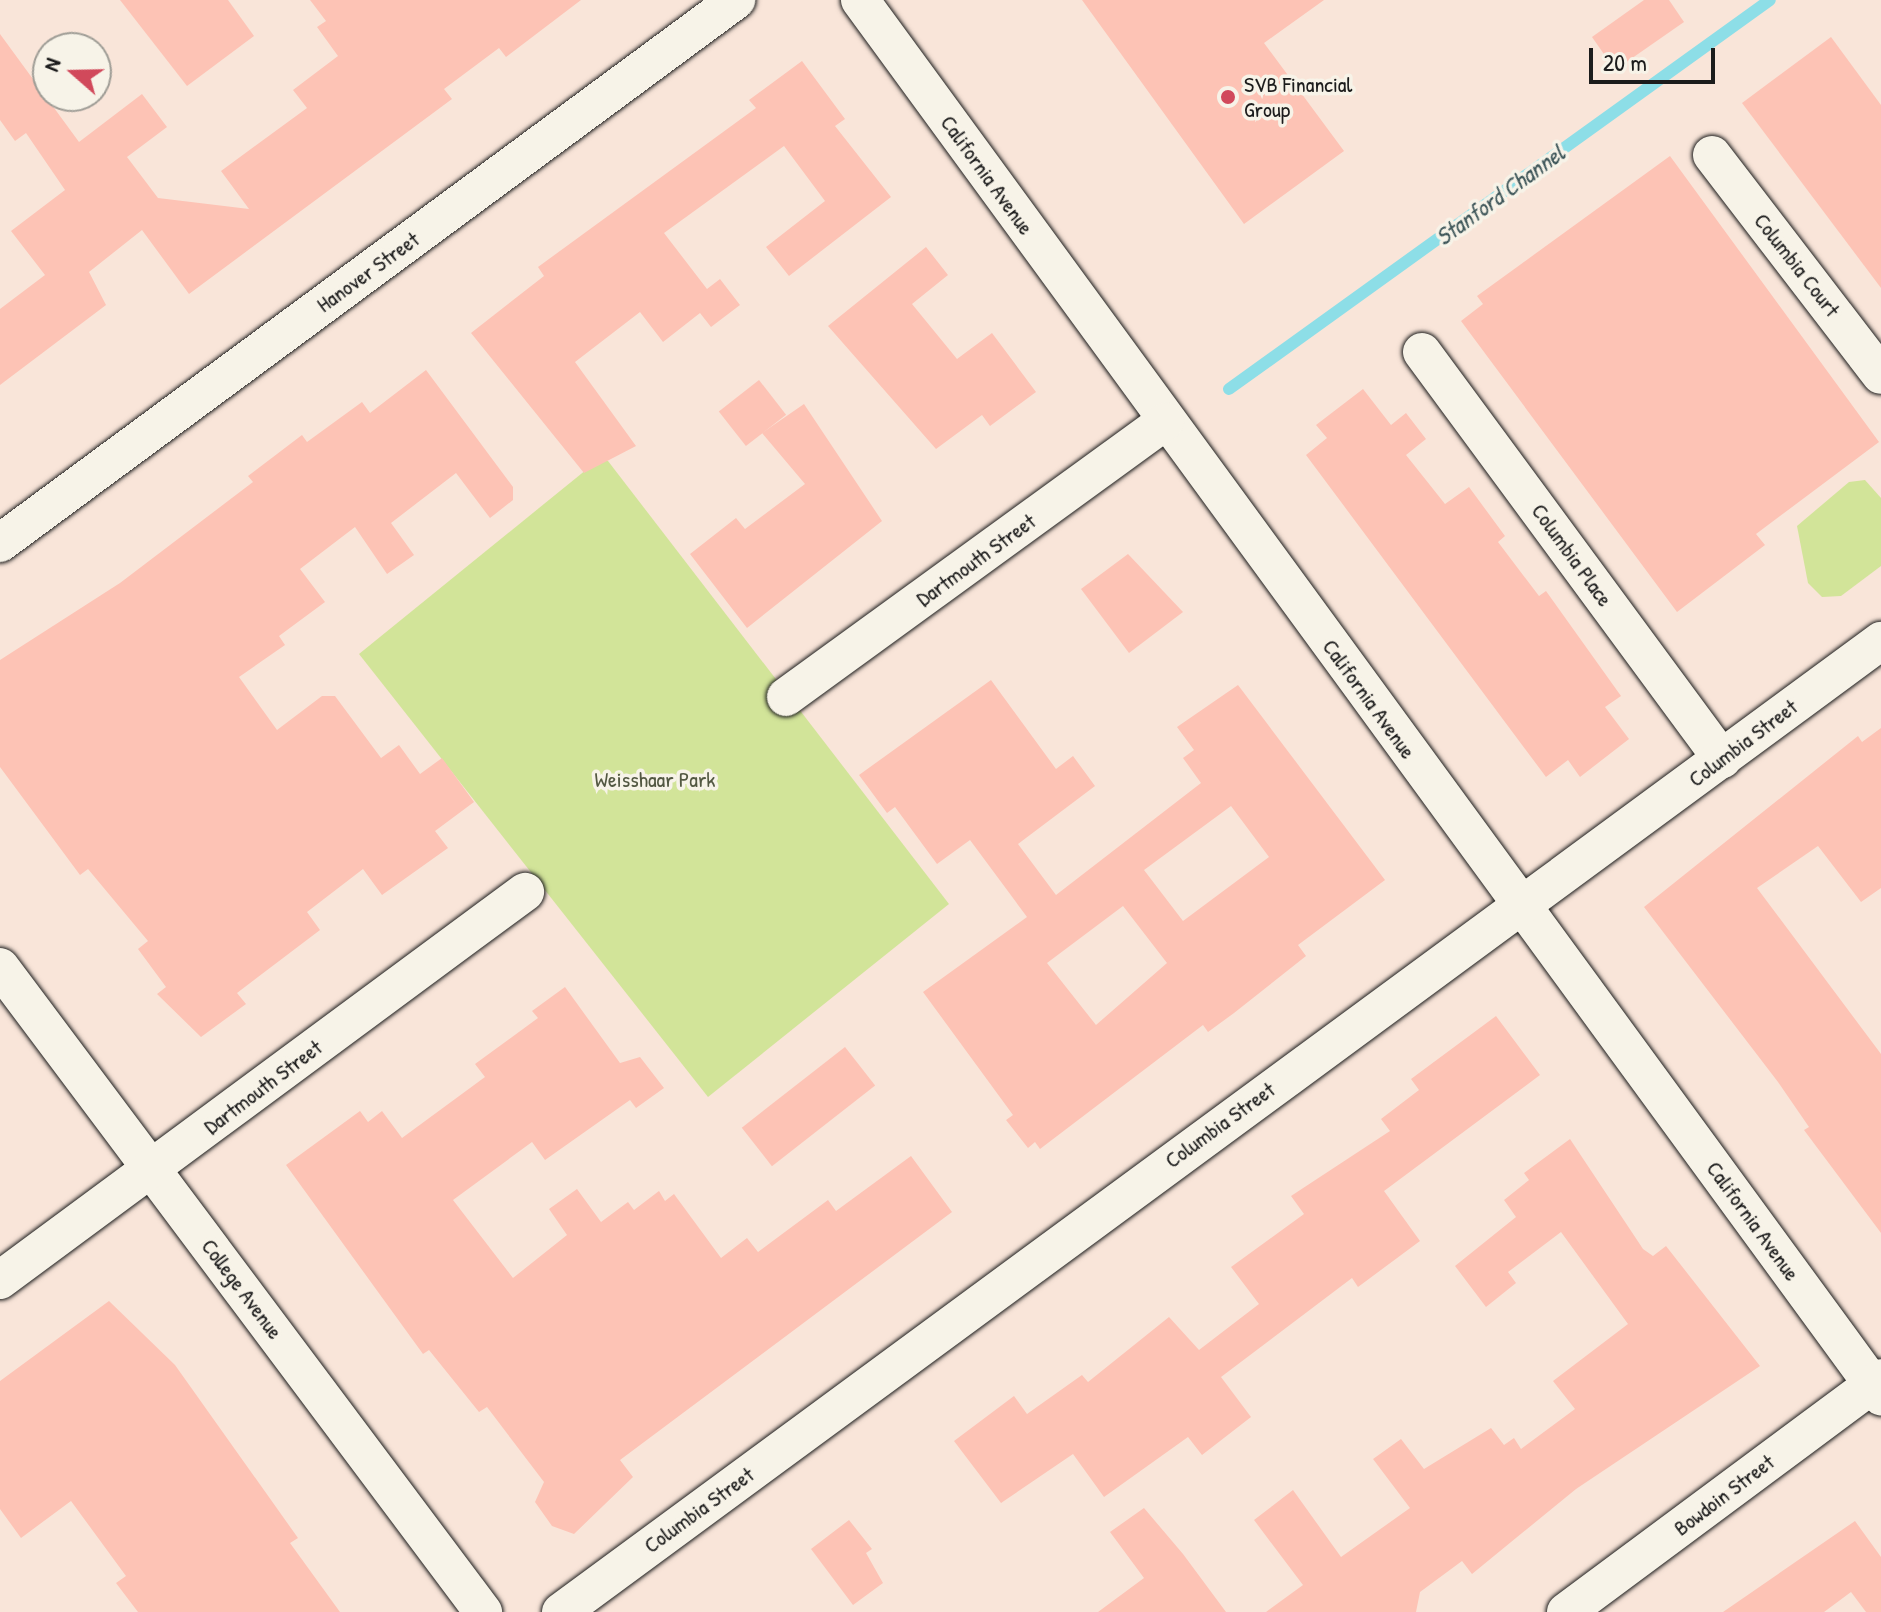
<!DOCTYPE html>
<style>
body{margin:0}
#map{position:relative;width:1881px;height:1612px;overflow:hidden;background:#f9e5d9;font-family:"Patrick Hand",sans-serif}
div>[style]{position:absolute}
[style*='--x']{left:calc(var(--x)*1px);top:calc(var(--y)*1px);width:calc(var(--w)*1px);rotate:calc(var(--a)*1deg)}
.green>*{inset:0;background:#d2e499}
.stream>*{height:12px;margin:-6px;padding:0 6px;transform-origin:6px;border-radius:6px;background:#8ddee7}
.building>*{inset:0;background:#fdc3b5;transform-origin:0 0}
.roads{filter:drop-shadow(0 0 2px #1c1c1c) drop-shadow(0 0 2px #1c1c1c)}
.minor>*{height:38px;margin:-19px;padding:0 19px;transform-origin:19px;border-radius:19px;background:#f7f3e8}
.dots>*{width:22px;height:22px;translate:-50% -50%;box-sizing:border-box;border:4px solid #f7f3e8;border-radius:50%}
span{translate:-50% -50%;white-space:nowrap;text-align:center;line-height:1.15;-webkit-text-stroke:7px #f7f3e8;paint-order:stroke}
.poi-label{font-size:22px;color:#1c1c1c}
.left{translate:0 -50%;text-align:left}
.street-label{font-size:22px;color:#1c1c1c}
.park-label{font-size:22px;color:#535842}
.water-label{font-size:24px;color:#3e5659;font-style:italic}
.north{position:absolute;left:32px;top:32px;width:80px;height:80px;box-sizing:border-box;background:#f7f3e8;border:2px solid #9f9d96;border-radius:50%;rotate:290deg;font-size:22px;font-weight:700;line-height:32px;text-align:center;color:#1c1c1c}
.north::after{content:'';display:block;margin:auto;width:28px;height:36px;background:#d1495b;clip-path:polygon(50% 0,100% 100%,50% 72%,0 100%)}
.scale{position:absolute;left:1589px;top:48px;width:126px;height:36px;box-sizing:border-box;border:4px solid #1c1c1c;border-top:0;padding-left:10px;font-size:24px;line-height:28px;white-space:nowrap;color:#1c1c1c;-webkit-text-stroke:6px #f7f3e8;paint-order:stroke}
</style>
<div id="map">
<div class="green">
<i style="clip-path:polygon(597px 461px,608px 461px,949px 904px,708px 1097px,359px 654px)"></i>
<i style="clip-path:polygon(1865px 480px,1881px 498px,1881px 566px,1841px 596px,1822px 597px,1808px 583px,1797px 526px,1849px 482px)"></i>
</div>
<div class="stream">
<i style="--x:1229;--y:389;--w:666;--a:-35.72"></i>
</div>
<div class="building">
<i style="clip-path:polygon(120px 0,228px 0,254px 36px,187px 86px)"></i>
<i style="clip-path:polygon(310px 0,581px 0,506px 57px,499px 48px,444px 89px,452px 99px,189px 294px,142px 230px,89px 272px,106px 305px,0 385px,0 309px,45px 275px,11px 231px,65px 190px,26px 133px,15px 141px,0 120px,0 34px,79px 142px,142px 94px,167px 127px,127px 157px,158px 198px,249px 209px,221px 171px,307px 108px,293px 90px,338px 56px,317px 27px,326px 21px)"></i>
<i style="clip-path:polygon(1082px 0,1324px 0,1264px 43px,1344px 151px,1244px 224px)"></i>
<i style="clip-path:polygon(1644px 0,1669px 0,1684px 22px,1615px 70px,1592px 37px)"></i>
<i style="clip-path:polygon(1831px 37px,1881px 105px,1881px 288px,1742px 103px)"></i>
<i style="clip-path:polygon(802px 61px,845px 119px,835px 126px,891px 197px,789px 276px,766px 247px,825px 201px,784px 146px,664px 233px,707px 289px,720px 279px,740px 305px,711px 327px,700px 313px,663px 342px,640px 312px,575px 362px,636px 446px,584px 473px,471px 333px,544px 276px,538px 267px,756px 108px,749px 100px)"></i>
<i style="clip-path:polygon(1670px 156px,1879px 442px,1756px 534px,1765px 545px,1677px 612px,1461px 321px,1483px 304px,1477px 296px)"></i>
<i style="clip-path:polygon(926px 247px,948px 275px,912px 304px,957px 359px,992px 333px,1036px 392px,990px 426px,982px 415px,936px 449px,828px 326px)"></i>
<i style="clip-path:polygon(426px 370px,513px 487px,513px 500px,490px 518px,456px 473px,391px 523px,414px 555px,387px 574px,355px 527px,300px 569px,325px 602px,279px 636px,285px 645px,239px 677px,277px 730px,322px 696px,335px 696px,381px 758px,399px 745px,420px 774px,442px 758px,474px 802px,435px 831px,448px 848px,382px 895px,363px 869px,307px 912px,320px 930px,237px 993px,246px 1004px,201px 1037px,157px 994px,166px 987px,138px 949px,148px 941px,88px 869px,80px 875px,0 767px,0 660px,120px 583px,253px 482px,248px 476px,302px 435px,307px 442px,362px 402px,370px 413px)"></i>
<i style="left:759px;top:380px;width:44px;height:51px;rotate:52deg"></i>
<i style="clip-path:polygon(1363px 389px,1391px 425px,1406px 413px,1426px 439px,1406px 455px,1445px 504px,1469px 487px,1505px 536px,1498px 542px,1539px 596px,1546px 591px,1621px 696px,1605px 707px,1629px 739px,1580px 777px,1568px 760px,1546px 777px,1306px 455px,1327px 438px,1316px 425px)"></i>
<i style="clip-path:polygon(804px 404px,882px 521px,747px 628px,690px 554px,736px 518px,745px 529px,805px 484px,762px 433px)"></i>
<i style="clip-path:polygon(1128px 554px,1183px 612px,1129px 653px,1081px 589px)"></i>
<i style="clip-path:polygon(evenodd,991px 680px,1056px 769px,1073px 756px,1095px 786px,1018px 844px,1056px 895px,1201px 783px,1183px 758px,1194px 750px,1177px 727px,1238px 685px,1385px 880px,1298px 945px,1306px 956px,1234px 1013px,1208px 1032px,1203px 1025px,1040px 1149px,1035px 1142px,1028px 1148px,1006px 1120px,1013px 1115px,923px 992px,1027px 917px,970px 840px,937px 864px,895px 807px,887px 813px,859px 775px,991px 680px,1231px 806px,1269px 857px,1183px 921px,1144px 870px,1231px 806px,991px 680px,1123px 906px,1167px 963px,1096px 1025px,1047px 963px,1123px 906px)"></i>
<i style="clip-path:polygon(1881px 728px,1881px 888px,1861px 902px,1818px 846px,1757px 888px,1881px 1054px,1881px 1233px,1804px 1130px,1809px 1127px,1778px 1082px,1644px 907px,1858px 736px,1862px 742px)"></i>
<i style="clip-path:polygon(565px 987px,620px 1063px,640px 1057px,664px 1088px,636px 1108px,630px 1100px,545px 1160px,532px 1142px,453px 1200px,513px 1278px,567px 1235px,549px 1209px,577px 1189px,601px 1222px,628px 1202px,634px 1210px,659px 1191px,665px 1201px,674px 1194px,721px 1258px,747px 1238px,758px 1252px,828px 1200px,836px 1211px,911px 1156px,952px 1212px,620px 1460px,633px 1477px,574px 1534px,552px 1526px,535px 1502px,544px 1482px,487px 1407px,479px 1412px,429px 1350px,423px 1354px,286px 1165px,360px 1111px,368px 1122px,382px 1111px,402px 1138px,485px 1077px,475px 1064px,538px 1018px,532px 1011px)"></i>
<i style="clip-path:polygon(1496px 1016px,1540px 1075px,1384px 1191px,1420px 1241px,1358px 1287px,1352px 1278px,1221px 1377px,1251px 1417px,1202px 1455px,1188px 1437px,1104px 1497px,1073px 1454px,1001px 1503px,954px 1441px,1014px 1396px,1027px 1414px,1082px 1375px,1088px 1382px,1169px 1317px,1199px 1350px,1259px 1304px,1231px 1267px,1304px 1214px,1291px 1196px,1390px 1131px,1381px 1119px,1419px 1090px,1411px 1079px)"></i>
<i style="left:845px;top:1047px;width:49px;height:131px;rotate:52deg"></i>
<i style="clip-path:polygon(1570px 1139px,1643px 1249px,1653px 1256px,1666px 1246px,1760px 1366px,1576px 1489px,1472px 1574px,1462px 1561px,1420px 1592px,1416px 1612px,1266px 1612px,1303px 1585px,1254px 1520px,1293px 1490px,1341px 1557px,1410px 1508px,1373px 1459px,1401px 1439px,1424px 1469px,1491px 1428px,1504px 1445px,1514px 1438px,1521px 1449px,1575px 1409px,1553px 1381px,1628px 1324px,1561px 1232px,1508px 1272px,1516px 1283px,1486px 1307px,1455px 1266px,1516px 1217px,1504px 1200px,1529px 1180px,1524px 1173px)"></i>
<i style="clip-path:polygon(109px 1301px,175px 1365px,298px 1538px,290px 1543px,340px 1612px,138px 1612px,116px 1583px,126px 1576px,71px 1501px,21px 1538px,0 1509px,0 1381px)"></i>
<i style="clip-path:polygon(1144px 1508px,1183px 1554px,1226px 1612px,1098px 1612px,1144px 1578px,1110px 1532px)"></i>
<i style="clip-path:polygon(849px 1520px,872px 1549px,866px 1553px,883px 1583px,853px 1605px,811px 1549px)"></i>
<i style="clip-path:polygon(1855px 1521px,1881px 1557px,1881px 1612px,1866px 1612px,1851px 1592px,1824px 1612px,1723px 1612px)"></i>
</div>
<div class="roads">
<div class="minor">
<i style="--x:860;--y:0;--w:1730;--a:53.82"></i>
<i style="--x:1712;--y:155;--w:277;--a:52.5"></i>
<i style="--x:1422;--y:352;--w:506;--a:53.61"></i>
<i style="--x:0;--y:543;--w:915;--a:-36.42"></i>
<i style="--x:786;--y:697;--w:468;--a:-36"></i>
<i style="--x:0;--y:967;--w:806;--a:53.17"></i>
<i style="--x:0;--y:1280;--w:653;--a:-36.47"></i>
<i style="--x:561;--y:1612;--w:1639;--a:-36.34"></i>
<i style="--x:1566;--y:1612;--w:392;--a:-36.6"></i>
</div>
</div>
<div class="dots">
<i style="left:1228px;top:97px;background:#d1495b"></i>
</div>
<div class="poi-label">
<span class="left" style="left:1244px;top:97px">SVB Financial<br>Group</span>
</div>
<div class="street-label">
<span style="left:987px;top:175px;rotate:54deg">California Avenue</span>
<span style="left:1797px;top:265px;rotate:52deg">Columbia Court</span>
<span style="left:368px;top:272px;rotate:-36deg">Hanover Street</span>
<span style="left:1572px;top:555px;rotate:54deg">Columbia Place</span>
<span style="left:976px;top:560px;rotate:-36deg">Dartmouth Street</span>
<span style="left:1369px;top:699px;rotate:54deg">California Avenue</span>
<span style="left:1743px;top:743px;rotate:-37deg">Columbia Street</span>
<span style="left:263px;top:1087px;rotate:-37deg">Dartmouth Street</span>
<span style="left:1220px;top:1125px;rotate:-36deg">Columbia Street</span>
<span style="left:1753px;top:1221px;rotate:54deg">California Avenue</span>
<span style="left:242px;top:1289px;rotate:53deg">College Avenue</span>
<span style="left:1724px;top:1495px;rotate:-37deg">Bowdoin Street</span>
<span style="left:699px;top:1510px;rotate:-36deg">Columbia Street</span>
</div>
<div class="park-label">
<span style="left:655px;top:780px">Weisshaar Park</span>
</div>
<div class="water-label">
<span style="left:1500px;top:195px;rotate:-36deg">Stanford Channel</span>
</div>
<div class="north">N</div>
<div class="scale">20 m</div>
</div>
